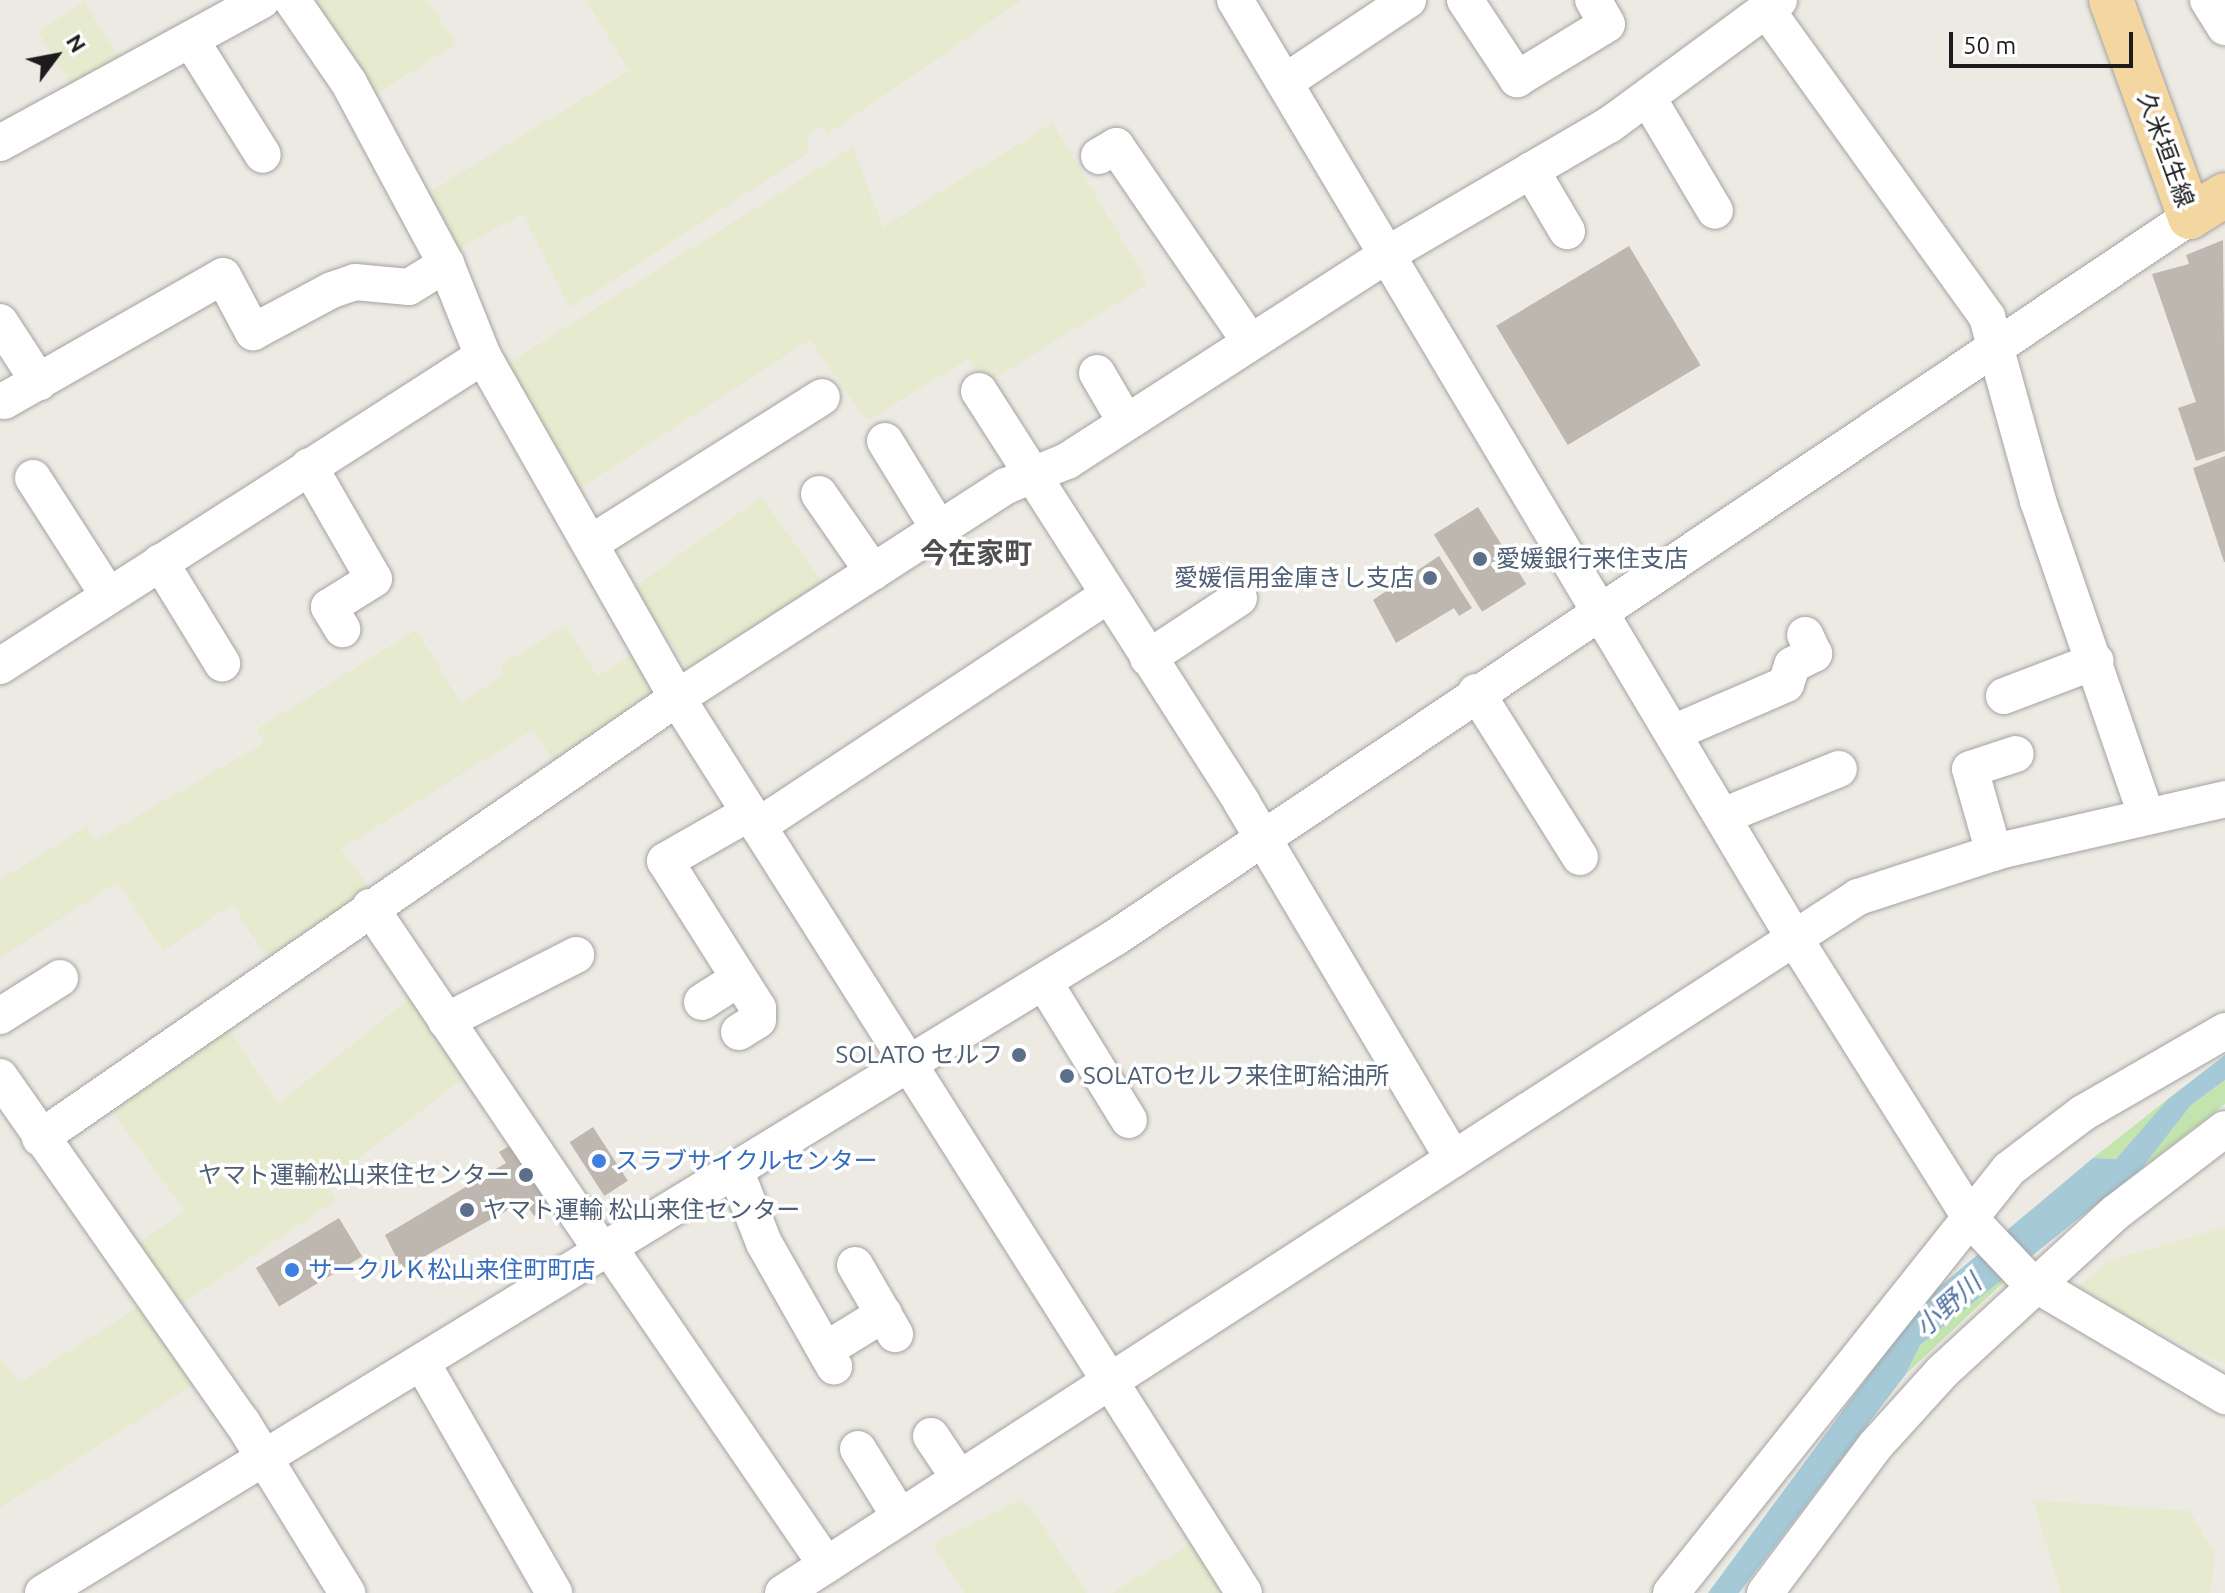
<!DOCTYPE html>
<meta charset="utf-8">
<style>
body{margin:0}
#map{position:relative;width:2225px;height:1593px;overflow:hidden;background:#edeae3;font-family:Ubuntu,"Noto Sans JP",sans-serif}
div>[style]{position:absolute}
[style*='--x']{left:calc(var(--x)*1px);top:calc(var(--y)*1px);width:calc(var(--w)*1px);rotate:calc(var(--a)*1deg)}
.farmland>*{inset:0;background:#e6ebcf;transform-origin:0 0}
.grass>*{inset:0;background:#c3e4ac}
.water>*{inset:0;background:#a6c9d7}
.building>*{inset:0;background:#bdb7b0;transform-origin:0 0}
.roads{filter:drop-shadow(0 0 2px #a3a3a3) drop-shadow(0 0 2px #a3a3a3)}
.minor>*{height:36px;margin:-18px;padding:0 18px;transform-origin:18px;border-radius:18px;background:#fff}
.major>*{height:44px;margin:-22px;padding:0 22px;transform-origin:22px;border-radius:22px;background:#f4d6a1}
.dots>*{width:22px;height:22px;translate:-50% -50%;box-sizing:border-box;border:4px solid #fff;border-radius:50%}
span{translate:-50% -50%;white-space:nowrap;text-align:center;line-height:1.15;-webkit-text-stroke:7px #fff;paint-order:stroke}
.street-label{font-size:24px;color:#1c1c1c}
.service-label{font-size:24px;color:#4e5e75}
.left{translate:0 -50%;text-align:left}
.right{translate:-100% -50%;text-align:right}
.shop-label{font-size:24px;color:#366cbe}
.water-label{font-size:26px;color:#5174a4;font-style:italic}
.quarter-label{font-size:28px;color:#4f4f4f;font-weight:700}
.north{position:absolute;left:16px;top:16px;width:80px;height:80px;-webkit-text-stroke:6px #fff;paint-order:stroke;rotate:58deg;font-size:22px;font-weight:700;line-height:32px;text-align:center;color:#1c1c1c}
.north::after{content:'';display:block;margin:auto;width:28px;height:36px;background:#1c1c1c;clip-path:polygon(50% 0,100% 100%,50% 72%,0 100%)}
.scale{position:absolute;left:1949px;top:32px;width:184px;height:36px;box-sizing:border-box;border:4px solid #1c1c1c;border-top:0;padding-left:10px;font-size:24px;line-height:28px;white-space:nowrap;color:#1c1c1c;-webkit-text-stroke:6px #fff;paint-order:stroke}
</style>
<div id="map">
<div class="farmland">
<i style="clip-path:polygon(308px 0,427px 0,456px 44px,372px 97px)"></i>
<i style="clip-path:polygon(586px 0,1022px 0,828px 134px,823px 126px,807px 136px,808px 153px,570px 308px,523px 214px,464px 245px,457px 258px,423px 196px,629px 71px)"></i>
<i style="clip-path:polygon(84px 2px,125px 66px,73px 88px,38px 32px)"></i>
<i style="clip-path:polygon(1053px 123px,1148px 284px,984px 385px,968px 359px,867px 421px,810px 340px,574px 492px,504px 366px,853px 147px,883px 227px)"></i>
<i style="left:762px;top:497px;width:111px;height:159px;rotate:55deg"></i>
<i style="clip-path:polygon(566px 625px,597px 676px,638px 651px,659px 690px,556px 765px,533px 730px,341px 849px,370px 889px,268px 960px,232px 904px,163px 951px,118px 882px,0 958px,0 880px,87px 826px,96px 840px,264px 743px,257px 729px,416px 630px,461px 702px,504px 675px,500px 666px)"></i>
<i style="clip-path:polygon(414px 995px,467px 1076px,326px 1183px,336px 1200px,178px 1306px,134px 1246px,185px 1211px,107px 1105px,223px 1020px,278px 1104px)"></i>
<i style="clip-path:polygon(2225px 1227px,2225px 1364px,2073px 1291px,2106px 1262px)"></i>
<i style="clip-path:polygon(145px 1302px,201px 1380px,0 1508px,0 1360px,20px 1383px)"></i>
<i style="clip-path:polygon(1019px 1500px,1033px 1510px,1087px 1593px,964px 1593px,933px 1543px)"></i>
<i style="clip-path:polygon(2033px 1500px,2190px 1511px,2215px 1554px,2210px 1593px,2061px 1593px)"></i>
<i style="clip-path:polygon(1197px 1539px,1231px 1593px,1113px 1593px)"></i>
</div>
<div class="grass">
<i style="clip-path:polygon(2225px 1080px,2225px 1104px,2142px 1168px,2191px 1105px)"></i>
<i style="clip-path:polygon(2168px 1099px,2116px 1159px,2093px 1158px)"></i>
<i style="clip-path:polygon(2069px 1222px,1993px 1292px,1906px 1374px,1920px 1345px)"></i>
</div>
<div class="water">
<i style="clip-path:polygon(2225px 1055px,2225px 1080px,2191px 1105px,2142px 1168px,1920px 1345px,1906px 1374px,1739px 1593px,1708px 1593px,1926px 1298px,2093px 1158px,2116px 1159px,2168px 1099px)"></i>
</div>
<div class="building">
<i style="clip-path:polygon(2223px 240px,2225px 451px,2196px 461px,2178px 408px,2196px 402px,2152px 274px,2189px 264px,2186px 255px)"></i>
<i style="left:1629px;top:246px;width:139px;height:155px;rotate:59deg"></i>
<i style="clip-path:polygon(2225px 456px,2225px 562px,2224px 562px,2193px 468px)"></i>
<i style="left:1478px;top:507px;width:91px;height:52px;rotate:58deg"></i>
<i style="clip-path:polygon(1439px 556px,1472px 608px,1459px 616px,1454px 608px,1396px 643px,1373px 600px)"></i>
<i style="left:593px;top:1127px;width:64px;height:28px;rotate:57deg"></i>
<i style="clip-path:polygon(514px 1143px,552px 1205px,534px 1216px,524px 1201px,402px 1269px,385px 1235px,506px 1163px,499px 1152px)"></i>
<i style="left:339px;top:1218px;width:45px;height:97px;rotate:59deg"></i>
</div>
<div class="roads">
<div class="minor">
<i style="--x:292;--y:0;--w:101;--a:55.5"></i>
<i style="--x:349;--y:83;--w:205;--a:61.8"></i>
<i style="--x:446;--y:264;--w:99;--a:68.1"></i>
<i style="--x:483;--y:356;--w:393;--a:60.4"></i>
<i style="--x:677;--y:698;--w:1059;--a:57.64"></i>
<i style="--x:1235;--y:0;--w:1090;--a:59.2"></i>
<i style="--x:1793;--y:936;--w:338;--a:57.8"></i>
<i style="--x:1973;--y:1222;--w:80;--a:46.5"></i>
<i style="--x:2028;--y:1280;--w:229;--a:30.5"></i>
<i style="--x:1465;--y:0;--w:95;--a:56.6"></i>
<i style="--x:1517;--y:79;--w:105;--a:-31.4"></i>
<i style="--x:1607;--y:24;--w:28;--a:-120"></i>
<i style="--x:2208;--y:0;--w:32;--a:58"></i>
<i style="--x:1766;--y:9;--w:379;--a:54.3"></i>
<i style="--x:1987;--y:317;--w:191;--a:74.5"></i>
<i style="--x:2038;--y:501;--w:332;--a:71"></i>
<i style="--x:192;--y:42;--w:133;--a:57.9"></i>
<i style="--x:1285;--y:82;--w:148;--a:-33.7"></i>
<i style="--x:1648;--y:98;--w:131;--a:59.3"></i>
<i style="--x:0;--y:143;--w:298;--a:-28.6"></i>
<i style="--x:1099;--y:156;--w:20;--a:-30"></i>
<i style="--x:1116;--y:146;--w:237;--a:55.6"></i>
<i style="--x:1531;--y:170;--w:71;--a:59.5"></i>
<i style="--x:0;--y:322;--w:72;--a:57"></i>
<i style="--x:1097;--y:373;--w:56;--a:59.7"></i>
<i style="--x:979;--y:391;--w:489;--a:57.4"></i>
<i style="--x:1242;--y:803;--w:414;--a:59.3"></i>
<i style="--x:4;--y:401;--w:252;--a:-29.7"></i>
<i style="--x:223;--y:276;--w:64;--a:61.8"></i>
<i style="--x:253;--y:332;--w:89;--a:-28"></i>
<i style="--x:332;--y:290;--w:24;--a:-19"></i>
<i style="--x:355;--y:282;--w:54;--a:5.3"></i>
<i style="--x:409;--y:287;--w:44;--a:-31.9"></i>
<i style="--x:885;--y:441;--w:103;--a:58.5"></i>
<i style="--x:309;--y:466;--w:130;--a:60.1"></i>
<i style="--x:374;--y:579;--w:53;--a:148.1"></i>
<i style="--x:329;--y:607;--w:26;--a:59"></i>
<i style="--x:33;--y:478;--w:139;--a:57.3"></i>
<i style="--x:819;--y:494;--w:95;--a:55.3"></i>
<i style="--x:591;--y:543;--w:273;--a:-32.3"></i>
<i style="--x:160;--y:562;--w:119;--a:58.5"></i>
<i style="--x:1148;--y:658;--w:109;--a:-33.4"></i>
<i style="--x:0;--y:666;--w:574;--a:-32.69"></i>
<i style="--x:1476;--y:692;--w:195;--a:57.8"></i>
<i style="--x:2004;--y:696;--w:98;--a:-20.8"></i>
<i style="--x:1673;--y:733;--w:123;--a:-23.4"></i>
<i style="--x:1786;--y:684;--w:20;--a:-72"></i>
<i style="--x:1792;--y:665;--w:25;--a:-27"></i>
<i style="--x:1814;--y:654;--w:21;--a:-115"></i>
<i style="--x:1723;--y:816;--w:125;--a:-22.1"></i>
<i style="--x:758;--y:826;--w:418;--a:-33.4"></i>
<i style="--x:1994;--y:853;--w:87;--a:-105.9"></i>
<i style="--x:1970;--y:769;--w:48;--a:-18.1"></i>
<i style="--x:370;--y:907;--w:417;--a:56"></i>
<i style="--x:1044;--y:982;--w:162;--a:58.4"></i>
<i style="--x:702;--y:1002;--w:43;--a:-32.6"></i>
<i style="--x:0;--y:1016;--w:71;--a:-32.3"></i>
<i style="--x:446;--y:1021;--w:146;--a:-26.9"></i>
<i style="--x:739;--y:1032;--w:22;--a:-32"></i>
<i style="--x:758;--y:1020;--w:12;--a:-90"></i>
<i style="--x:758;--y:1008;--w:174;--a:-122.3"></i>
<i style="--x:665;--y:861;--w:97;--a:-29.7"></i>
<i style="--x:0;--y:1077;--w:421;--a:55"></i>
<i style="--x:242;--y:1422;--w:201;--a:58.4"></i>
<i style="--x:40;--y:1138;--w:774;--a:-34.63"></i>
<i style="--x:677;--y:698;--w:391;--a:-32.8"></i>
<i style="--x:1006;--y:486;--w:66;--a:-22.3"></i>
<i style="--x:1067;--y:461;--w:382;--a:-32.8"></i>
<i style="--x:1388;--y:254;--w:256;--a:-30.3"></i>
<i style="--x:1609;--y:125;--w:211;--a:-36.3"></i>
<i style="--x:736;--y:1172;--w:76;--a:68.5"></i>
<i style="--x:764;--y:1243;--w:142;--a:60.4"></i>
<i style="--x:610;--y:1249;--w:383;--a:55.6"></i>
<i style="--x:855;--y:1265;--w:80;--a:59.9"></i>
<i style="--x:827;--y:1349;--w:67;--a:-31.6"></i>
<i style="--x:422;--y:1363;--w:265;--a:60.1"></i>
<i style="--x:931;--y:1436;--w:50;--a:56.3"></i>
<i style="--x:858;--y:1449;--w:80;--a:58.3"></i>
<i style="--x:43;--y:1593;--w:1258;--a:-31.44"></i>
<i style="--x:1116;--y:937;--w:1293;--a:-33.84"></i>
<i style="--x:783;--y:1593;--w:1281;--a:-32.92"></i>
<i style="--x:1858;--y:897;--w:152;--a:-18"></i>
<i style="--x:2003;--y:850;--w:228;--a:-12.9"></i>
<i style="--x:1671;--y:1593;--w:542;--a:-51.44"></i>
<i style="--x:2009;--y:1169;--w:93;--a:-37.1"></i>
<i style="--x:2083;--y:1113;--w:164;--a:-30"></i>
<i style="--x:1765;--y:1593;--w:184;--a:-53.2"></i>
<i style="--x:1875;--y:1446;--w:100;--a:-47.8"></i>
<i style="--x:1942;--y:1372;--w:235;--a:-42.6"></i>
<i style="--x:2115;--y:1213;--w:138;--a:-37.4"></i>
</div>
<div class="major">
<i style="--x:2111;--y:0;--w:231;--a:70"></i>
<i style="--x:2190;--y:217;--w:41;--a:-32.2"></i>
</div>
</div>
<div class="dots">
<i style="left:1480px;top:559px;background:#5c6f8a"></i>
<i style="left:1430px;top:578px;background:#5c6f8a"></i>
<i style="left:1019px;top:1055px;background:#5c6f8a"></i>
<i style="left:1067px;top:1076px;background:#5c6f8a"></i>
<i style="left:599px;top:1161px;background:#3f7fe0"></i>
<i style="left:526px;top:1175px;background:#5c6f8a"></i>
<i style="left:467px;top:1210px;background:#5c6f8a"></i>
<i style="left:292px;top:1270px;background:#3f7fe0"></i>
</div>
<div class="street-label">
<span style="left:2166px;top:150px;rotate:70deg">久米垣生線</span>
</div>
<div class="service-label">
<span class="left" style="left:1496px;top:559px">愛媛銀行来住支店</span>
<span class="right" style="left:1414px;top:578px">愛媛信用金庫きし支店</span>
<span class="right" style="left:1003px;top:1055px">SOLATO セルフ</span>
<span class="left" style="left:1083px;top:1076px">SOLATOセルフ来住町給油所</span>
<span class="right" style="left:510px;top:1175px">ヤマト運輸松山来住センター</span>
<span class="left" style="left:483px;top:1210px">ヤマト運輸 松山来住センター</span>
</div>
<div class="shop-label">
<span class="left" style="left:615px;top:1161px">スラブサイクルセンター</span>
<span class="left" style="left:308px;top:1270px">サークルＫ松山来住町町店</span>
</div>
<div class="water-label">
<span style="left:1948px;top:1305px;rotate:-42deg">小野川</span>
</div>
<div class="quarter-label">
<span style="left:976px;top:553px">今在家町</span>
</div>
<div class="north">N</div>
<div class="scale">50 m</div>
</div>
